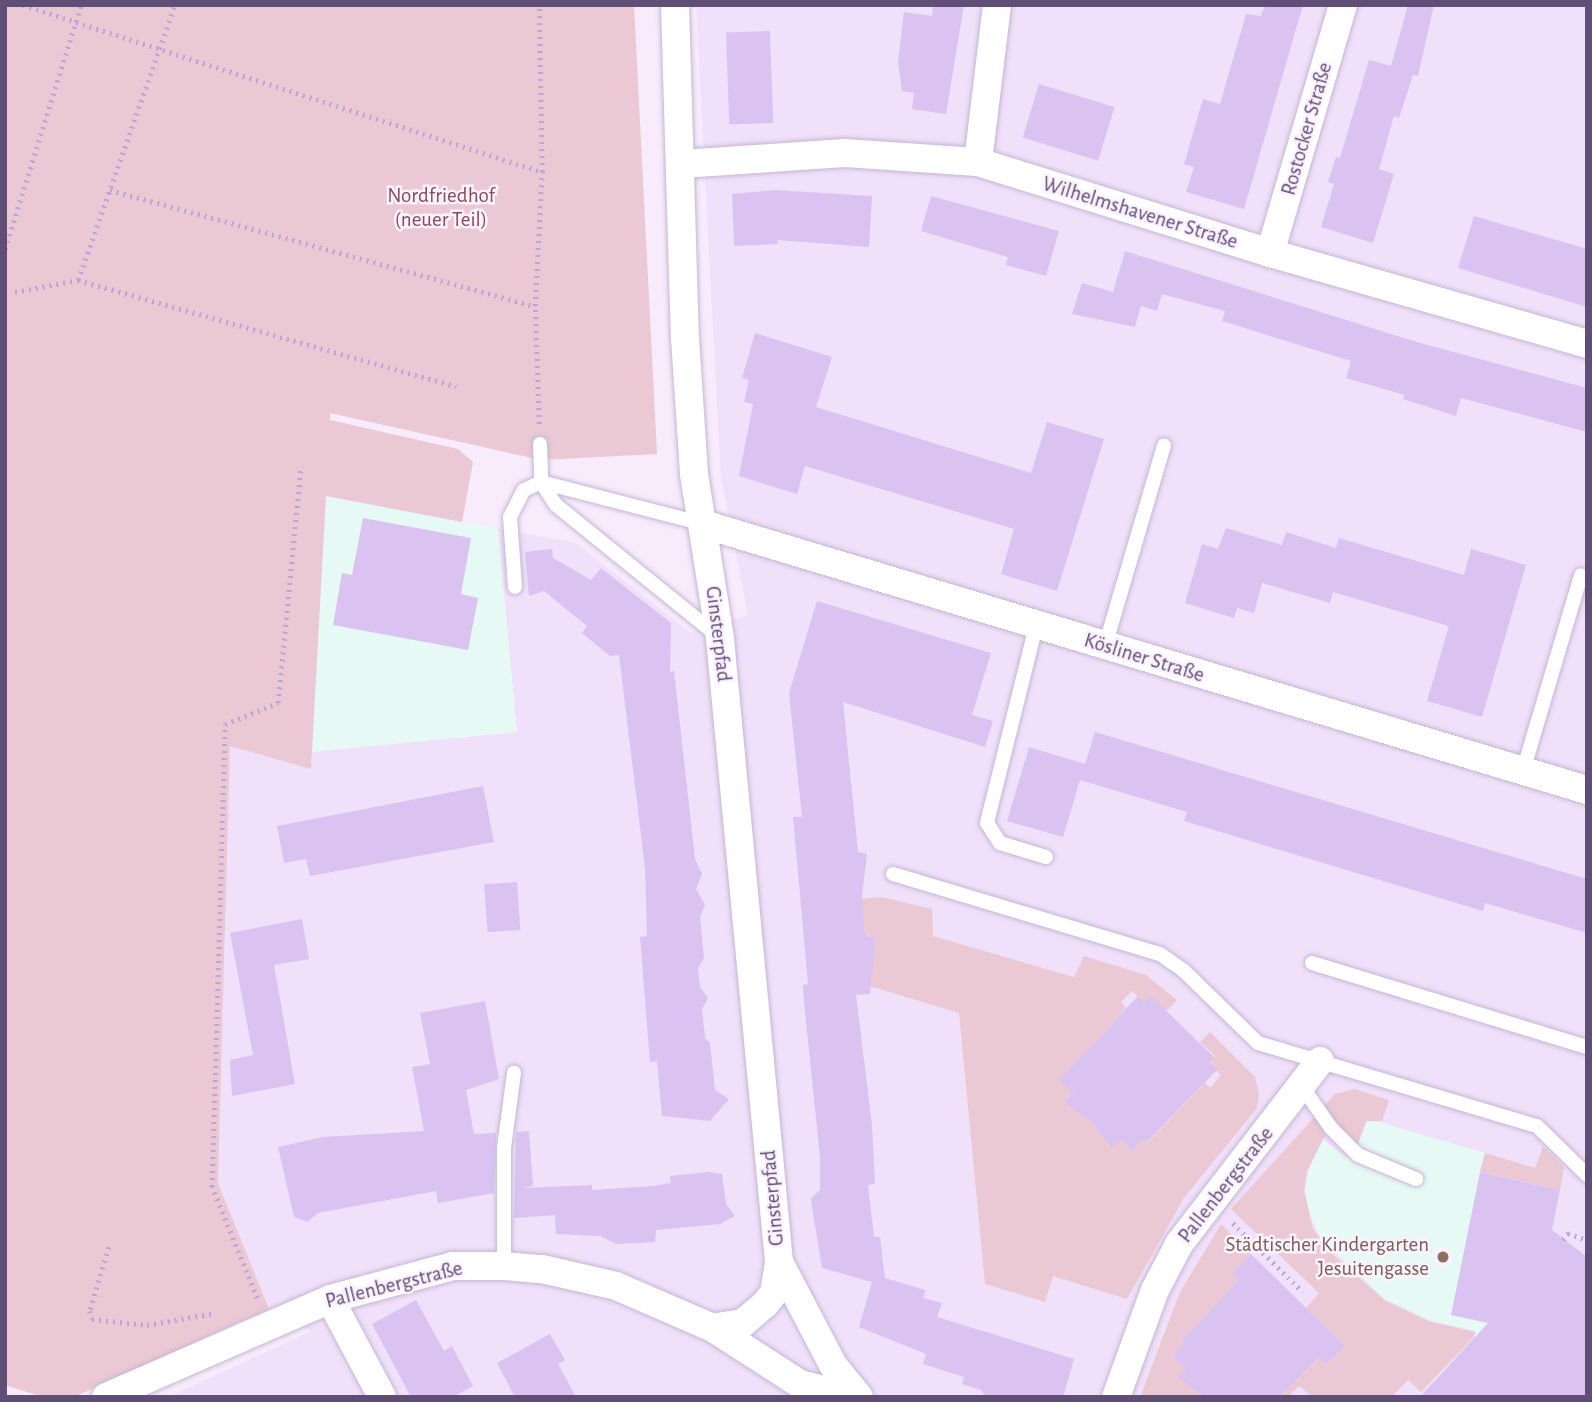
<!DOCTYPE html>
<meta charset="utf-8">
<style>
body{margin:0}
#map{position:relative;width:1592px;height:1402px;overflow:hidden;background:#f7ebfc;font-family:"Alegreya Sans",sans-serif}
div>[style]{position:absolute}
[style*='--x']{left:calc(var(--x)*1px);top:calc(var(--y)*1px);width:calc(var(--w)*1px);rotate:calc(var(--a)*1deg)}
.residential>*{inset:0;background:#f0e0f9}
.education>*{inset:0;background:#e7f9f4}
.green>*{inset:0;background:#eac9d4}
.building>*{inset:0;background:#dac3f1;transform-origin:0 0}
.path>*{height:4.5px;margin-top:-2.25px;transform-origin:0;background:repeating-linear-gradient(90deg,#bda6d7 0 2px,transparent 0 7px)}
.roads{filter:drop-shadow(0 0 2px #c5b6d3) drop-shadow(0 0 2px #c5b6d3)}
.lane>*{height:14px;margin:-7px;padding:0 7px;transform-origin:7px;border-radius:7px;background:#fff}
.street>*{height:28px;margin:-14px;padding:0 14px;transform-origin:14px;border-radius:14px;background:#fff}
.dots>*{width:19px;height:19px;translate:-50% -50%;box-sizing:border-box;border:4px solid #fbf2fe;border-radius:50%}
span{translate:-50% -50%;white-space:nowrap;text-align:center;line-height:1.15;-webkit-text-stroke:5px #fbf2fe;paint-order:stroke}
.street-label{font-size:21px;color:#604e77}
.park-label{font-size:21px;color:#884c58}
.education-label{font-size:21px;color:#785e54}
.right{translate:-100% -50%;text-align:right}
.frame{position:absolute;inset:0;border:7px solid #604e77;pointer-events:none}
</style>
<div id="map">
<div class="residential">
<i style="clip-path:polygon(696px 5px,1587px 5px,1587px 1397px,168px 1397px,311px 1331px,269px 1309px,218px 1184px,230px 745px,311px 768px,325px 496px,576px 543px,691px 633px,748px 615px,721px 478px)"></i>
</div>
<div class="education">
<i style="clip-path:polygon(325px 496px,498px 528px,517px 732px,312px 752px)"></i>
<i style="clip-path:polygon(1372px 1120px,1485px 1153px,1480px 1172px,1560px 1190px,1547px 1255px,1564px 1266px,1475px 1338px,1476px 1331px,1431px 1321px,1385px 1299px,1321px 1239px,1309px 1214px,1305px 1190px,1308px 1171px,1323px 1139px,1346px 1158px,1358px 1145px,1367px 1121px)"></i>
</div>
<div class="green">
<i style="clip-path:polygon(5px 5px,634px 5px,657px 454px,541px 460px,330px 413px,330px 420px,458px 449px,473px 462px,462px 522px,326px 496px,311px 769px,230px 746px,218px 1183px,269px 1309px,74px 1397px,43px 1397px,5px 1385px)"></i>
<i style="clip-path:polygon(881px 897px,932px 909px,933px 936px,1074px 977px,1084px 956px,1146px 975px,1177px 1000px,1166px 1011px,1151px 996px,1144px 1002px,1132px 991px,1121px 1002px,1126px 1008px,1060px 1080px,1073px 1094px,1064px 1102px,1091px 1121px,1110px 1147px,1120px 1139px,1132px 1151px,1144px 1139px,1148px 1142px,1205px 1083px,1210px 1088px,1221px 1075px,1209px 1063px,1215px 1056px,1200px 1042px,1210px 1032px,1255px 1077px,1259px 1095px,1257px 1108px,1184px 1198px,1127px 1299px,1053px 1276px,1045px 1302px,985px 1284px,959px 1013px,870px 986px,876px 939px,865px 935px,862px 899px)"></i>
<i style="clip-path:polygon(1354px 1089px,1389px 1100px,1382px 1121px,1366px 1121px,1358px 1144px,1337px 1124px,1323px 1139px,1307px 1171px,1304px 1190px,1313px 1228px,1325px 1247px,1384px 1300px,1428px 1321px,1475px 1332px,1474px 1337px,1421px 1392px,1408px 1380px,1392px 1397px,1313px 1397px,1299px 1386px,1288px 1397px,1280px 1397px,1318px 1358px,1326px 1364px,1344px 1346px,1306px 1308px,1319px 1293px,1231px 1209px,1335px 1094px)"></i>
<i style="clip-path:polygon(1543px 1146px,1564px 1167px,1560px 1190px,1480px 1172px,1485px 1153px,1535px 1168px)"></i>
<i style="clip-path:polygon(1221px 1224px,1251px 1254px,1232px 1273px,1239px 1280px,1181px 1340px,1184px 1343px,1173px 1356px,1186px 1369px,1178px 1377px,1203px 1397px,1140px 1397px,1180px 1292px)"></i>
</div>
<div class="building">
<i style="clip-path:polygon(933px 5px,964px 5px,946px 114px,912px 109px,914px 93px,902px 91px,898px 62px,904px 12px,932px 16px)"></i>
<i style="clip-path:polygon(1265px 5px,1303px 5px,1244px 209px,1186px 192px,1194px 167px,1184px 164px,1203px 99px,1220px 104px,1246px 14px,1261px 16px)"></i>
<i style="clip-path:polygon(1408px 5px,1434px 5px,1418px 76px,1413px 75px,1399px 118px,1394px 116px,1379px 169px,1394px 174px,1373px 243px,1321px 227px,1334px 184px,1328px 182px,1336px 157px,1340px 158px,1369px 60px,1391px 66px)"></i>
<i style="left:770px;top:31px;width:92px;height:44px;rotate:88deg"></i>
<i style="left:1039px;top:84px;width:79px;height:56px;rotate:17deg"></i>
<i style="clip-path:polygon(775px 190px,872px 196px,869px 247px,777px 240px,778px 244px,734px 246px,732px 194px)"></i>
<i style="clip-path:polygon(931px 196px,1059px 231px,1046px 276px,1006px 265px,1008px 257px,921px 231px)"></i>
<i style="clip-path:polygon(1474px 216px,1587px 249px,1587px 307px,1458px 268px)"></i>
<i style="clip-path:polygon(1125px 251px,1420px 343px,1587px 388px,1587px 432px,1461px 398px,1456px 416px,1403px 399px,1405px 395px,1346px 378px,1351px 361px,1222px 321px,1225px 311px,1162px 294px,1157px 311px,1141px 306px,1135px 327px,1072px 314px,1082px 283px,1113px 292px)"></i>
<i style="clip-path:polygon(755px 333px,832px 357px,816px 407px,1031px 473px,1047px 422px,1104px 439px,1057px 591px,1001px 574px,1014px 529px,805px 466px,797px 494px,739px 476px,753px 404px,744px 402px,749px 380px,742px 378px)"></i>
<i style="clip-path:polygon(363px 518px,471px 538px,461px 594px,478px 598px,468px 650px,333px 625px,342px 573px,352px 575px)"></i>
<i style="clip-path:polygon(1226px 528px,1282px 545px,1286px 532px,1336px 548px,1339px 538px,1464px 575px,1471px 549px,1526px 565px,1482px 717px,1427px 701px,1449px 626px,1333px 592px,1330px 603px,1262px 583px,1254px 613px,1237px 608px,1234px 618px,1185px 603px,1202px 544px,1218px 549px)"></i>
<i style="clip-path:polygon(552px 549px,553px 558px,591px 580px,601px 568px,671px 623px,670px 672px,674px 671px,695px 859px,702px 874px,696px 889px,705px 905px,700px 917px,704px 958px,698px 968px,700px 987px,708px 998px,702px 1009px,705px 1038px,710px 1043px,715px 1090px,729px 1099px,710px 1121px,662px 1116px,657px 1061px,650px 1062px,640px 937px,647px 936px,645px 868px,619px 655px,610px 656px,582px 633px,587px 626px,544px 591px,529px 596px,525px 552px)"></i>
<i style="clip-path:polygon(817px 601px,991px 653px,972px 715px,993px 721px,985px 747px,843px 702px,858px 852px,867px 854px,862px 896px,865px 935px,876px 939px,870px 994px,856px 995px,872px 1125px,875px 1184px,868px 1185px,874px 1237px,880px 1237px,885px 1278px,925px 1290px,923px 1298px,942px 1303px,937px 1317px,1074px 1359px,1063px 1397px,985px 1396px,981px 1390px,962px 1384px,964px 1377px,923px 1364px,926px 1354px,859px 1327px,872px 1282px,822px 1268px,812px 1207px,811px 1198px,820px 1190px,820px 1157px,804px 1002px,803px 985px,808px 984px,793px 817px,802px 817px,789px 693px)"></i>
<i style="clip-path:polygon(1095px 732px,1587px 879px,1587px 933px,1485px 903px,1483px 911px,1184px 821px,1187px 812px,1080px 780px,1063px 837px,1007px 821px,1029px 747px,1085px 764px)"></i>
<i style="clip-path:polygon(483px 786px,494px 842px,310px 876px,306px 859px,284px 863px,277px 826px)"></i>
<i style="left:517px;top:882px;width:48px;height:33px;rotate:86deg"></i>
<i style="clip-path:polygon(302px 919px,309px 959px,274px 965px,295px 1084px,232px 1096px,230px 1060px,253px 1055px,230px 933px)"></i>
<i style="clip-path:polygon(1138px 996px,1144px 1002px,1151px 996px,1214px 1057px,1209px 1063px,1217px 1070px,1147px 1142px,1144px 1139px,1132px 1151px,1120px 1139px,1111px 1148px,1091px 1121px,1064px 1102px,1073px 1094px,1059px 1080px)"></i>
<i style="clip-path:polygon(485px 1001px,499px 1079px,466px 1090px,474px 1134px,496px 1133px,494px 1193px,438px 1203px,436px 1191px,318px 1213px,308px 1222px,294px 1217px,278px 1147px,323px 1137px,424px 1131px,412px 1067px,430px 1064px,420px 1013px)"></i>
<i style="clip-path:polygon(529px 1131px,533px 1186px,523px 1188px,592px 1185px,592px 1190px,653px 1186px,671px 1183px,670px 1176px,709px 1172px,722px 1174px,726px 1204px,735px 1216px,720px 1224px,656px 1230px,655px 1242px,616px 1244px,600px 1236px,556px 1234px,555px 1215px,514px 1218px,516px 1132px)"></i>
<i style="clip-path:polygon(1480px 1172px,1560px 1190px,1552px 1230px,1587px 1257px,1587px 1397px,1420px 1397px,1488px 1323px,1451px 1315px)"></i>
<i style="clip-path:polygon(1251px 1254px,1345px 1346px,1326px 1364px,1318px 1358px,1280px 1397px,1204px 1397px,1177px 1377px,1186px 1369px,1173px 1356px,1184px 1343px,1181px 1340px,1239px 1280px,1232px 1273px)"></i>
<i style="clip-path:polygon(416px 1300px,444px 1351px,452px 1346px,473px 1386px,453px 1397px,411px 1397px,372px 1324px)"></i>
<i style="clip-path:polygon(550px 1334px,565px 1360px,558px 1364px,576px 1397px,515px 1397px,497px 1363px)"></i>
</div>
<div class="path">
<i style="--x:23;--y:5;--w:545;--a:17.84"></i>
<i style="--x:110;--y:190;--w:441;--a:15.3"></i>
<i style="--x:5;--y:249;--w:256;--a:-72.7"></i>
<i style="--x:78;--y:280;--w:292;--a:-70.6"></i>
<i style="--x:15;--y:292;--w:64;--a:-10.8"></i>
<i style="--x:78;--y:280;--w:393;--a:15.7"></i>
<i style="--x:539;--y:424;--w:118;--a:-91.9"></i>
<i style="--x:535;--y:306;--w:134;--a:-87"></i>
<i style="--x:542;--y:172;--w:167;--a:-91"></i>
<i style="--x:1233;--y:1223;--w:98;--a:44.6"></i>
<i style="--x:1563;--y:1240;--w:9;--a:-54"></i>
<i style="--x:1568;--y:1233;--w:20;--a:20"></i>
<i style="--x:109;--y:1247;--w:67;--a:106.5"></i>
<i style="--x:90;--y:1311;--w:8;--a:76"></i>
<i style="--x:92;--y:1319;--w:55;--a:6.2"></i>
<i style="--x:147;--y:1325;--w:69;--a:-10"></i>
<i style="--x:257;--y:1298;--w:120;--a:-112.1"></i>
<i style="--x:212;--y:1187;--w:463;--a:-88.4"></i>
<i style="--x:225;--y:724;--w:57;--a:-21.6"></i>
<i style="--x:278;--y:703;--w:238;--a:-84.5"></i>
</div>
<div class="roads">
<div class="lane">
<i style="--x:540;--y:444;--w:38;--a:88"></i>
<i style="--x:541;--y:482;--w:27;--a:57"></i>
<i style="--x:556;--y:505;--w:210;--a:39"></i>
<i style="--x:515;--y:587;--w:70;--a:-94.1"></i>
<i style="--x:510;--y:517;--w:30;--a:-63"></i>
<i style="--x:524;--y:490;--w:19;--a:-25"></i>
<i style="--x:541;--y:482;--w:167;--a:14.5"></i>
<i style="--x:1036;--y:626;--w:203;--a:104"></i>
<i style="--x:987;--y:823;--w:24;--a:57"></i>
<i style="--x:1000;--y:843;--w:48;--a:16.9"></i>
<i style="--x:1105;--y:646;--w:209;--a:-73.6"></i>
<i style="--x:1523;--y:771;--w:204;--a:-73.5"></i>
<i style="--x:893;--y:874;--w:279;--a:16.7"></i>
<i style="--x:1160;--y:954;--w:29;--a:35"></i>
<i style="--x:1184;--y:971;--w:103;--a:44.2"></i>
<i style="--x:1258;--y:1043;--w:291;--a:16.6"></i>
<i style="--x:1537;--y:1126;--w:70;--a:44.4"></i>
<i style="--x:1312;--y:963;--w:288;--a:17"></i>
<i style="--x:1303;--y:1088;--w:49;--a:55"></i>
<i style="--x:1331;--y:1128;--w:38;--a:45"></i>
<i style="--x:1358;--y:1155;--w:63;--a:22.5"></i>
<i style="--x:504;--y:1266;--w:118;--a:-90"></i>
<i style="--x:504;--y:1148;--w:76;--a:-82.4"></i>
</div>
<div class="street">
<i style="--x:675;--y:5;--w:333;--a:88.3"></i>
<i style="--x:685;--y:338;--w:136;--a:86.2"></i>
<i style="--x:694;--y:474;--w:167;--a:81"></i>
<i style="--x:720;--y:639;--w:626;--a:84.59"></i>
<i style="--x:779;--y:1262;--w:31;--a:99"></i>
<i style="--x:774;--y:1293;--w:14;--a:129"></i>
<i style="--x:765;--y:1304;--w:29;--a:139"></i>
<i style="--x:743;--y:1323;--w:30;--a:171"></i>
<i style="--x:978;--y:162;--w:158;--a:-83.1"></i>
<i style="--x:682;--y:164;--w:163;--a:-3.9"></i>
<i style="--x:845;--y:153;--w:133;--a:3.9"></i>
<i style="--x:978;--y:162;--w:306;--a:17.3"></i>
<i style="--x:1270;--y:253;--w:330;--a:16"></i>
<i style="--x:1270;--y:253;--w:259;--a:-73.6"></i>
<i style="--x:703;--y:524;--w:923;--a:16.75"></i>
<i style="--x:779;--y:1262;--w:116;--a:62.3"></i>
<i style="--x:833;--y:1365;--w:41;--a:50.9"></i>
<i style="--x:330;--y:1299;--w:111;--a:62"></i>
<i style="--x:106;--y:1397;--w:244;--a:-23.6"></i>
<i style="--x:330;--y:1299;--w:127;--a:-15"></i>
<i style="--x:453;--y:1266;--w:51;--a:0"></i>
<i style="--x:504;--y:1266;--w:38;--a:5"></i>
<i style="--x:542;--y:1269;--w:76;--a:12.9"></i>
<i style="--x:616;--y:1286;--w:106;--a:23.4"></i>
<i style="--x:713;--y:1328;--w:103;--a:32.8"></i>
<i style="--x:800;--y:1384;--w:55;--a:13.8"></i>
<i style="--x:1116;--y:1397;--w:114;--a:-70"></i>
<i style="--x:1155;--y:1290;--w:52;--a:-62.4"></i>
<i style="--x:1179;--y:1244;--w:231;--a:-52.4"></i>
</div>
</div>
<div class="dots">
<i style="left:1443px;top:1257px;background:#8d6e63"></i>
</div>
<div class="street-label">
<span style="left:1307px;top:129px;rotate:-74deg">Rostocker Straße</span>
<span style="left:1140px;top:213px;rotate:17deg">Wilhelmshavener Straße</span>
<span style="left:718px;top:634px;rotate:83deg">Ginsterpfad</span>
<span style="left:1144px;top:658px;rotate:17deg">Kösliner Straße</span>
<span style="left:1226px;top:1185px;rotate:-52deg">Pallenbergstraße</span>
<span style="left:773px;top:1198px;rotate:-95deg">Ginsterpfad</span>
<span style="left:394px;top:1285px;rotate:-14deg">Pallenbergstraße</span>
</div>
<div class="park-label">
<span style="left:441px;top:208px">Nordfriedhof<br>(neuer Teil)</span>
</div>
<div class="education-label">
<span class="right" style="left:1429px;top:1257px">Städtischer Kindergarten<br>Jesuitengasse</span>
</div>
<div class="frame"></div>
</div>
